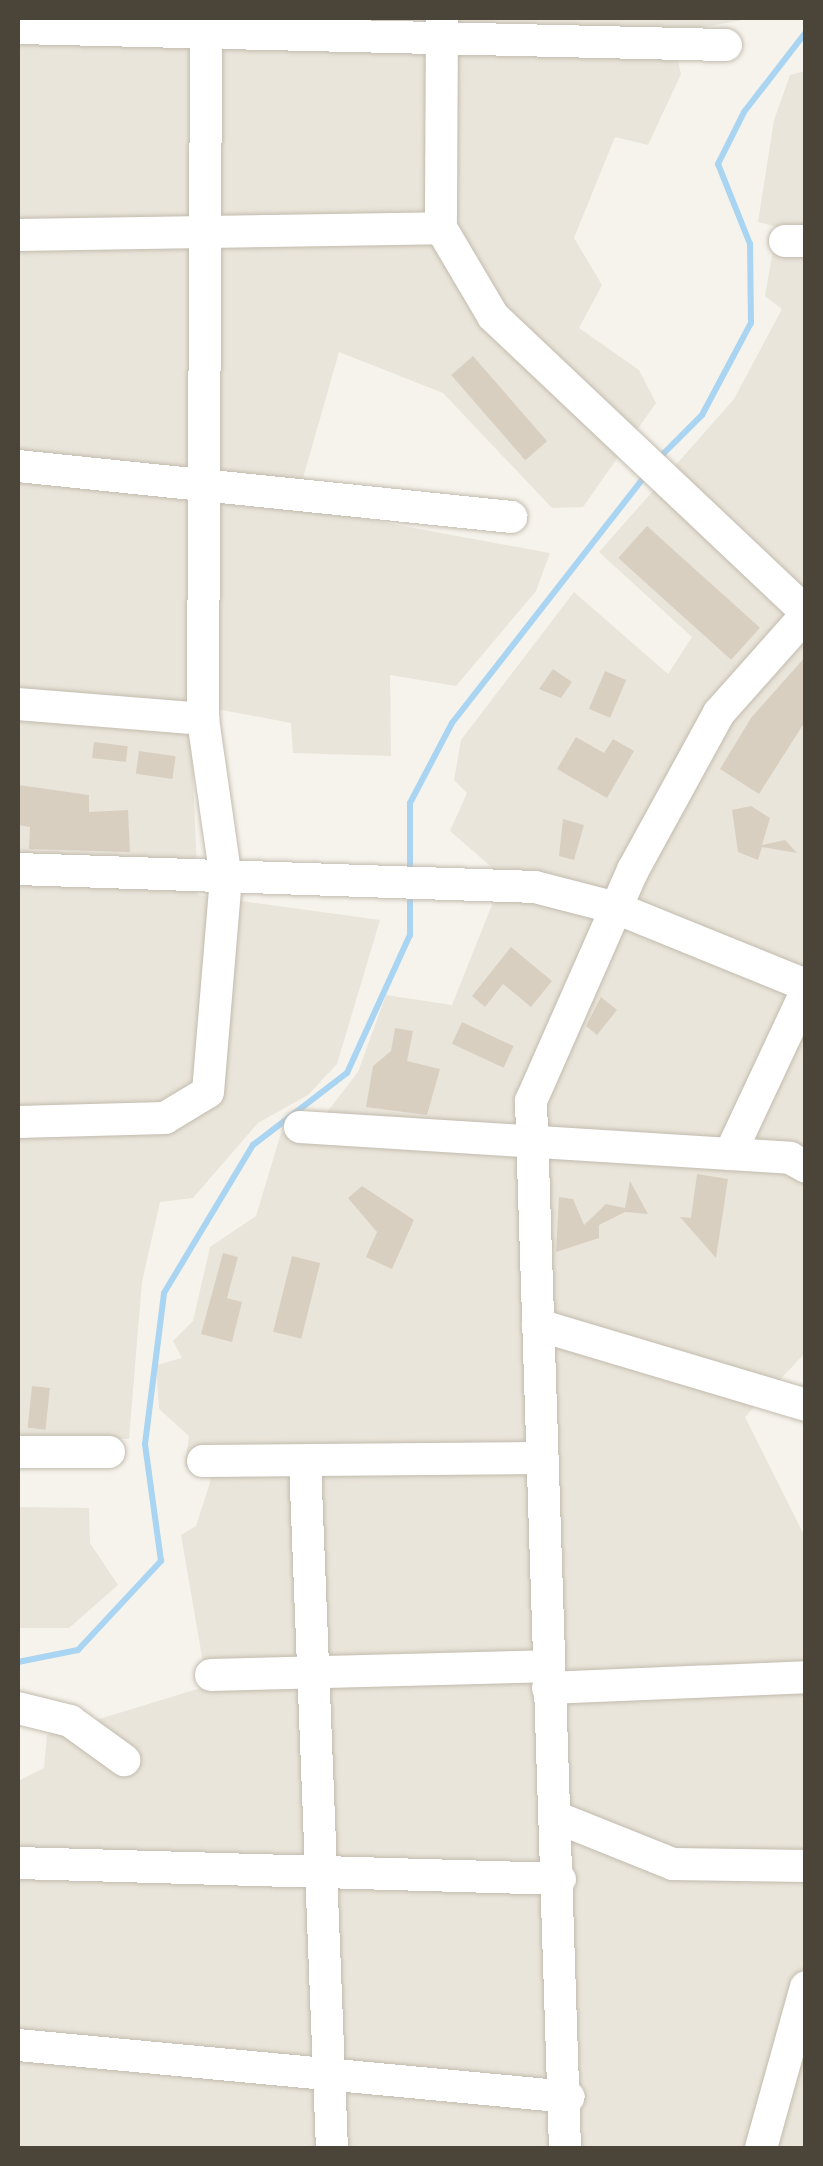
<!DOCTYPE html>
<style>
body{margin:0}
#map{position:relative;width:823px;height:2166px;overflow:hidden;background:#f6f3ec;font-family:"Source Sans 3",sans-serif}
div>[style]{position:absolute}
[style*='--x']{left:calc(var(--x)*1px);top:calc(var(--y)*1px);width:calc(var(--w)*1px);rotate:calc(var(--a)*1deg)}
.residential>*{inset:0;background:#eae5da}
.stream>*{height:6px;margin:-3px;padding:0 3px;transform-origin:3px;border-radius:3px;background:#a9d4f2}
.building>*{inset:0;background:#d8cfc1;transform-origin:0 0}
.roads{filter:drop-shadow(0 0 2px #c2bbae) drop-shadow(0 0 2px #c2bbae)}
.minor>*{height:32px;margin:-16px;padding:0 16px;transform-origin:16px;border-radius:16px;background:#fff}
span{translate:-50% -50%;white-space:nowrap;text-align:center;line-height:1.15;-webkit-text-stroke:8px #fff;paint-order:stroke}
.frame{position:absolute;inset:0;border:20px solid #4b4439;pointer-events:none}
</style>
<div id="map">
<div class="residential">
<i style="clip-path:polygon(18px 18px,753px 18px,671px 33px,681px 74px,648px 145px,615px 137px,574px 238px,602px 285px,579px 328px,639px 370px,656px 403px,583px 507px,552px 508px,443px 393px,339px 352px,295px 506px,550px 553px,536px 591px,456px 686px,390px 675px,391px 756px,293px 753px,291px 723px,190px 704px,198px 895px,380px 920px,337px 1064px,308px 1095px,258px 1123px,193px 1198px,160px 1202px,142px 1282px,129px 1439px,18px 1437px)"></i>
<i style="clip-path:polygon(805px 71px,806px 1352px,745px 1417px,805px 1537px,805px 2148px,18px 2148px,18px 1781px,44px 1768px,47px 1735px,207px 1686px,181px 1535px,196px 1526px,214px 1470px,185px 1466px,189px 1436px,159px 1409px,156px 1365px,182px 1358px,173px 1341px,193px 1321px,210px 1247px,256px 1216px,281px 1133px,310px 1134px,358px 1072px,386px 995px,452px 1005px,503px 877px,450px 831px,467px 793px,454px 780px,461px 740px,574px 592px,668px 674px,692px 637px,599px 552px,734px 399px,782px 309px,765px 296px,777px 227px,758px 222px,774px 120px,790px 75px)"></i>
<i style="clip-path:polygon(18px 1507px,89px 1508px,90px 1543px,118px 1585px,69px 1628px,18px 1628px)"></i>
</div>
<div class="stream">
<i style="--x:659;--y:458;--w:61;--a:-45"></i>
<i style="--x:702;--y:415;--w:104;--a:-62"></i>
<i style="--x:751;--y:323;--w:79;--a:-90.7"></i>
<i style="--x:750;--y:244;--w:86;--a:-111.8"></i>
<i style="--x:718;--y:164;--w:58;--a:-63.4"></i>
<i style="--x:744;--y:112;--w:101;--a:-52.2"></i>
<i style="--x:410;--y:872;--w:69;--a:-90"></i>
<i style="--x:410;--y:803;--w:90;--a:-62.3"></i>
<i style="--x:452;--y:723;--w:313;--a:-52"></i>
<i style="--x:18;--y:1662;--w:61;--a:-11.3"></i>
<i style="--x:78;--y:1650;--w:122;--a:-47"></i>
<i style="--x:161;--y:1561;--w:118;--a:-97.8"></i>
<i style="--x:145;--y:1444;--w:152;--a:-82.8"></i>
<i style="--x:164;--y:1293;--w:173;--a:-59"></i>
<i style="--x:253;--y:1145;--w:118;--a:-37.5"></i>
<i style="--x:347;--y:1073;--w:152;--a:-65.5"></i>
<i style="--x:410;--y:935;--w:41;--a:-90"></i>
</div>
<div class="building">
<i style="left:473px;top:356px;width:113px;height:29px;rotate:49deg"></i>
<i style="left:647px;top:526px;width:152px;height:43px;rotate:42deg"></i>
<i style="clip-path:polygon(806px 656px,806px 720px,759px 794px,720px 769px,751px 718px)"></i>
<i style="clip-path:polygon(553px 669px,572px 682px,561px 698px,539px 689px)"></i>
<i style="left:605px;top:671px;width:23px;height:41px;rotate:23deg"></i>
<i style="clip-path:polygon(576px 737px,604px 753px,613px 739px,634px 751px,607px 798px,557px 769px)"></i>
<i style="left:94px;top:742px;width:34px;height:16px;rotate:7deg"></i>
<i style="left:139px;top:751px;width:37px;height:23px;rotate:8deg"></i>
<i style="clip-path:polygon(19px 785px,89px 795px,89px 812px,128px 810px,130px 852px,29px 849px,30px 827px,18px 825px)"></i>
<i style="clip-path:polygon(751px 806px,770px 818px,762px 845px,785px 840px,797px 853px,762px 847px,758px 860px,738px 852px,732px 810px)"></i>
<i style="clip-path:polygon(563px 819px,584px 825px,574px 860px,559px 856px)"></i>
<i style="clip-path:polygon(511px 947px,552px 981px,531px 1007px,503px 984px,485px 1007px,472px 996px)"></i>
<i style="clip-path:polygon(601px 997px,617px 1010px,597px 1035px,586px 1026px)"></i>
<i style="left:462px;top:1022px;width:57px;height:24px;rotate:25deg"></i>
<i style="clip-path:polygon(395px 1028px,413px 1031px,407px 1061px,440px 1069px,427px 1115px,366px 1107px,373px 1066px,391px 1051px)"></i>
<i style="clip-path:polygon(697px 1174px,728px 1179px,716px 1258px,680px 1217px,691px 1218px)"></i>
<i style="clip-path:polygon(630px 1181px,648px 1214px,625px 1212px,599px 1225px,599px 1238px,556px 1252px,559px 1197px,573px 1199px,584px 1225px,606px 1204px,625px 1208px)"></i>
<i style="clip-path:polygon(362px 1186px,414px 1220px,392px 1269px,366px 1257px,377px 1232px,348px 1198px)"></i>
<i style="clip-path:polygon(223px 1253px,238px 1257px,227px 1298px,242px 1302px,232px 1342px,201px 1334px)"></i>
<i style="left:292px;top:1256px;width:29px;height:78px;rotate:14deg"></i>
<i style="left:32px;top:1386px;width:18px;height:42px;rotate:6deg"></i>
</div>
<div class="roads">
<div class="minor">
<i style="--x:442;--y:18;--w:210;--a:90.3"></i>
<i style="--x:441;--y:228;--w:102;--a:59.4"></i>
<i style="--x:493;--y:316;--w:431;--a:43.4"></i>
<i style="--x:18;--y:28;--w:708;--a:1.38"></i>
<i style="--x:18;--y:235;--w:423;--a:-0.9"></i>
<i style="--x:785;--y:241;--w:21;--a:0"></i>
<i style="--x:18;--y:466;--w:496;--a:5.9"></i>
<i style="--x:18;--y:704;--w:186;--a:4.6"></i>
<i style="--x:18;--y:869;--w:517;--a:1.99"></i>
<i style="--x:535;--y:887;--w:84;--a:14.5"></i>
<i style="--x:616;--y:908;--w:205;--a:22.1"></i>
<i style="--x:18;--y:1122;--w:147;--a:-1.6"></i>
<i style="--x:165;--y:1118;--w:50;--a:-31.2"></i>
<i style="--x:208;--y:1092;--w:214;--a:-85.2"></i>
<i style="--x:226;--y:879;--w:162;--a:-98.2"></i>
<i style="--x:203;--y:719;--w:701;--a:-89.75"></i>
<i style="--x:300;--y:1127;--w:491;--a:3.6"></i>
<i style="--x:790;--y:1158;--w:18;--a:29"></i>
<i style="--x:730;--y:1154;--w:179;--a:-64.9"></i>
<i style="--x:538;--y:1325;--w:280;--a:16.6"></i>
<i style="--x:18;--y:1452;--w:91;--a:0"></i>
<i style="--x:203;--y:1461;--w:336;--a:-0.5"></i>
<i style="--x:305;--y:1462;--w:687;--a:87.75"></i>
<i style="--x:211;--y:1675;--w:335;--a:-1.5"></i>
<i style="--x:548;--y:1688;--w:258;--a:-2.4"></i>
<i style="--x:18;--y:1708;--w:54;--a:14"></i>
<i style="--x:70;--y:1721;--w:67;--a:35.8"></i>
<i style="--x:558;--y:1818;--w:124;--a:21.8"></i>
<i style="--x:673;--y:1864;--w:133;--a:0.9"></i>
<i style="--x:18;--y:1863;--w:542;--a:1.69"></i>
<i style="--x:18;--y:2045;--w:553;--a:5.39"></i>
<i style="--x:565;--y:2148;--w:1048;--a:-91.86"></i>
<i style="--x:531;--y:1101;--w:253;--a:-66.2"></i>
<i style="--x:633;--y:870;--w:179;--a:-61.3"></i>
<i style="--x:719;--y:713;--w:131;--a:-48.4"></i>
<i style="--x:761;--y:2148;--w:167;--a:-74.4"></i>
</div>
</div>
<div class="frame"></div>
</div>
